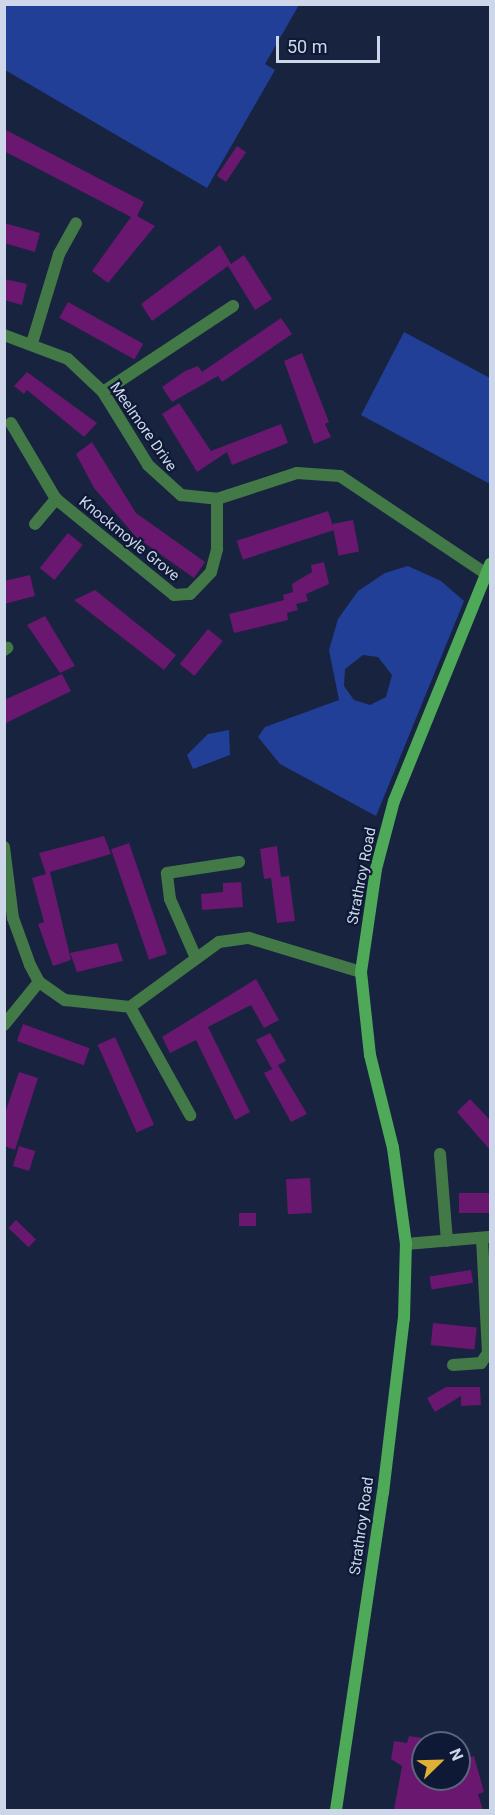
<!DOCTYPE html>
<style>
body{margin:0}
#map{position:relative;width:495px;height:1815px;overflow:hidden;background:#17233f;font-family:Roboto,sans-serif}
div>[style]{position:absolute}
[style*='--x']{left:calc(var(--x)*1px);top:calc(var(--y)*1px);width:calc(var(--w)*1px);rotate:calc(var(--a)*1deg)}
.green>*{inset:0;background:#223f97}
.building>*{inset:0;background:#6a176f;transform-origin:0 0}
.street>*{height:12px;margin:-6px;padding:0 6px;transform-origin:6px;border-radius:6px;background:#427947}
.secondary>*{height:12px;margin:-6px;padding:0 6px;transform-origin:6px;border-radius:6px;background:#4ea958}
span{translate:-50% -50%;white-space:nowrap;text-align:center;line-height:1.15;-webkit-text-stroke:4.5px #0e1935;paint-order:stroke}
.street-label{font-size:15px;color:#ced7ea}
.frame{position:absolute;inset:0;border:6px solid #ced7ea;pointer-events:none}
.north{position:absolute;left:411px;top:1731px;width:60px;height:60px;box-sizing:border-box;background:#0e1935;border:2px solid #5b657d;border-radius:50%;rotate:67deg;font-size:16px;font-weight:700;line-height:24px;text-align:center;color:#ced7ea}
.north::after{content:'';display:block;margin:auto;width:21px;height:27px;background:#e0b034;clip-path:polygon(50% 0,100% 100%,50% 72%,0 100%)}
.scale{position:absolute;left:276px;top:36px;width:104px;height:27px;box-sizing:border-box;border:3px solid #ced7ea;border-top:0;padding-left:8px;font-size:18px;line-height:21px;white-space:nowrap;color:#ced7ea;-webkit-text-stroke:4px #0e1935;paint-order:stroke}
</style>
<div id="map">
<div class="green">
<i style="clip-path:polygon(5px 4px,161px 5px,299px 5px,265px 64px,275px 70px,207px 188px,5px 70px)"></i>
<i style="clip-path:polygon(404px 332px,490px 378px,490px 484px,361px 415px)"></i>
<i style="clip-path:polygon(evenodd,408px 566px,441px 581px,464px 601px,376px 816px,280px 764px,258px 737px,265px 727px,339px 700px,329px 650px,338px 619px,358px 591px,385px 573px,408px 566px,363px 655px,378px 657px,392px 675px,386px 697px,370px 705px,354px 700px,344px 686px,345px 669px,363px 655px)"></i>
<i style="clip-path:polygon(229px 730px,230px 755px,193px 769px,187px 755px,208px 734px)"></i>
</div>
<div class="building">
<i style="clip-path:polygon(4px 129px,144px 202px,137px 216px,155px 226px,108px 283px,92px 271px,131px 217px,4px 151px)"></i>
<i style="left:237px;top:146px;width:11px;height:36px;rotate:34deg"></i>
<i style="clip-path:polygon(4px 223px,40px 233px,35px 252px,4px 243px)"></i>
<i style="clip-path:polygon(220px 245px,231px 264px,244px 255px,272px 299px,255px 310px,228px 266px,152px 321px,141px 304px)"></i>
<i style="clip-path:polygon(4px 279px,27px 284px,22px 305px,4px 300px)"></i>
<i style="left:68px;top:302px;width:86px;height:18px;rotate:29deg"></i>
<i style="clip-path:polygon(281px 318px,292px 334px,222px 382px,218px 376px,172px 402px,162px 387px,185px 371px,198px 366px,202px 372px)"></i>
<i style="clip-path:polygon(302px 353px,329px 422px,325px 424px,331px 437px,314px 444px,284px 361px)"></i>
<i style="clip-path:polygon(27px 372px,97px 423px,84px 437px,27px 390px,24px 394px,14px 386px)"></i>
<i style="clip-path:polygon(179px 403px,211px 451px,281px 424px,288px 443px,232px 465px,227px 452px,197px 472px,162px 414px)"></i>
<i style="clip-path:polygon(92px 442px,136px 513px,205px 562px,194px 578px,136px 537px,94px 488px,76px 454px)"></i>
<i style="left:328px;top:511px;width:20px;height:96px;rotate:72deg"></i>
<i style="left:353px;top:520px;width:32px;height:21px;rotate:79deg"></i>
<i style="left:68px;top:533px;width:19px;height:45px;rotate:39deg"></i>
<i style="clip-path:polygon(324px 562px,329px 584px,306px 594px,308px 601px,296px 604px,298px 610px,287px 613px,288px 620px,234px 633px,229px 614px,284px 600px,283px 595px,293px 592px,292px 584px,312px 572px,311px 565px)"></i>
<i style="clip-path:polygon(30px 575px,35px 596px,4px 604px,4px 581px)"></i>
<i style="clip-path:polygon(95px 590px,176px 655px,164px 670px,74px 600px)"></i>
<i style="clip-path:polygon(45px 616px,75px 666px,60px 673px,27px 625px)"></i>
<i style="left:208px;top:629px;width:19px;height:45px;rotate:39deg"></i>
<i style="clip-path:polygon(62px 674px,71px 691px,4px 724px,4px 700px)"></i>
<i style="clip-path:polygon(104px 836px,111px 854px,50px 872px,71px 960px,53px 966px,38px 924px,44px 922px,32px 878px,46px 874px,39px 853px)"></i>
<i style="left:129px;top:843px;width:117px;height:19px;rotate:71deg"></i>
<i style="clip-path:polygon(277px 846px,281px 877px,289px 876px,295px 921px,277px 923px,271px 878px,264px 879px,260px 849px)"></i>
<i style="clip-path:polygon(241px 882px,243px 907px,202px 910px,201px 894px,223px 892px,223px 883px)"></i>
<i style="clip-path:polygon(117px 943px,123px 961px,77px 972px,70px 953px)"></i>
<i style="clip-path:polygon(256px 979px,279px 1020px,264px 1028px,251px 1005px,208px 1027px,250px 1112px,235px 1120px,196px 1040px,170px 1053px,162px 1037px)"></i>
<i style="left:23px;top:1024px;width:71px;height:18px;rotate:20deg"></i>
<i style="clip-path:polygon(270px 1033px,286px 1061px,278px 1065px,307px 1114px,291px 1122px,264px 1073px,272px 1069px,256px 1040px)"></i>
<i style="left:115px;top:1037px;width:96px;height:19px;rotate:66deg"></i>
<i style="clip-path:polygon(19px 1072px,38px 1078px,15px 1150px,4px 1146px,4px 1116px)"></i>
<i style="clip-path:polygon(470px 1099px,490px 1120px,490px 1150px,457px 1112px)"></i>
<i style="left:19px;top:1146px;width:17px;height:21px;rotate:17deg"></i>
<i style="left:310px;top:1178px;width:35px;height:24px;rotate:87deg"></i>
<i style="left:490px;top:1193px;width:20px;height:31px;rotate:90deg"></i>
<i style="left:239px;top:1213px;width:17px;height:13px"></i>
<i style="left:16px;top:1220px;width:28px;height:11px;rotate:44deg"></i>
<i style="left:471px;top:1270px;width:13px;height:42px;rotate:81deg"></i>
<i style="left:433px;top:1323px;width:44px;height:22px;rotate:6deg"></i>
<i style="clip-path:polygon(446px 1387px,480px 1387px,481px 1405px,461px 1406px,461px 1396px,435px 1412px,427px 1398px)"></i>
<i style="clip-path:polygon(409px 1736px,423px 1738px,423px 1779px,459px 1779px,459px 1761px,474px 1756px,484px 1792px,478px 1794px,483px 1810px,394px 1810px,402px 1766px,391px 1759px,394px 1741px,407px 1743px)"></i>
</div>
<div class="street">
<i style="--x:4;--y:335;--w:68;--a:20.6"></i>
<i style="--x:68;--y:359;--w:48;--a:43.3"></i>
<i style="--x:103;--y:392;--w:86;--a:58.3"></i>
<i style="--x:148;--y:465;--w:45;--a:42.3"></i>
<i style="--x:181;--y:495;--w:36;--a:6"></i>
<i style="--x:217;--y:499;--w:84;--a:-18"></i>
<i style="--x:297;--y:473;--w:43;--a:4"></i>
<i style="--x:340;--y:476;--w:174;--a:33.8"></i>
<i style="--x:32;--y:343;--w:93;--a:-73.1"></i>
<i style="--x:59;--y:254;--w:35;--a:-61"></i>
<i style="--x:103;--y:392;--w:156;--a:-33.5"></i>
<i style="--x:11;--y:423;--w:88;--a:59.4"></i>
<i style="--x:56;--y:499;--w:152;--a:39.1"></i>
<i style="--x:174;--y:595;--w:16;--a:-4"></i>
<i style="--x:190;--y:594;--w:30;--a:-46"></i>
<i style="--x:211;--y:572;--w:24;--a:-75"></i>
<i style="--x:217;--y:549;--w:50;--a:-90"></i>
<i style="--x:35;--y:524;--w:33;--a:-50"></i>
<i style="--x:4;--y:650;--w:4;--a:-34"></i>
<i style="--x:4;--y:847;--w:72;--a:82.8"></i>
<i style="--x:13;--y:918;--w:50;--a:70.1"></i>
<i style="--x:30;--y:965;--w:19;--a:62"></i>
<i style="--x:39;--y:982;--w:32;--a:35"></i>
<i style="--x:65;--y:1000;--w:65;--a:6.1"></i>
<i style="--x:130;--y:1007;--w:110;--a:-36.1"></i>
<i style="--x:219;--y:942;--w:30;--a:-8"></i>
<i style="--x:249;--y:938;--w:117;--a:16.9"></i>
<i style="--x:196;--y:958;--w:64;--a:-113.8"></i>
<i style="--x:170;--y:899;--w:26;--a:-97"></i>
<i style="--x:167;--y:873;--w:73;--a:-8.7"></i>
<i style="--x:130;--y:1007;--w:124;--a:60.9"></i>
<i style="--x:4;--y:1025;--w:55;--a:-50.9"></i>
<i style="--x:440;--y:1154;--w:87;--a:85.4"></i>
<i style="--x:406;--y:1244;--w:83;--a:-4.8"></i>
<i style="--x:453;--y:1365;--w:28;--a:-4"></i>
<i style="--x:481;--y:1363;--w:12;--a:-55"></i>
<i style="--x:488;--y:1353;--w:115;--a:-93"></i>
</div>
<div class="secondary">
<i style="--x:336;--y:1810;--w:320;--a:-81.6"></i>
<i style="--x:383;--y:1493;--w:176;--a:-83.2"></i>
<i style="--x:404;--y:1318;--w:74;--a:-88.5"></i>
<i style="--x:406;--y:1244;--w:97;--a:-97.7"></i>
<i style="--x:393;--y:1148;--w:96;--a:-103.9"></i>
<i style="--x:370;--y:1055;--w:83;--a:-96.2"></i>
<i style="--x:361;--y:972;--w:104;--a:-81.7"></i>
<i style="--x:376;--y:869;--w:70;--a:-75.2"></i>
<i style="--x:394;--y:801;--w:256;--a:-67.9"></i>
</div>
<div class="street-label">
<span style="left:143px;top:427px;rotate:55deg">Meelmore Drive</span>
<span style="left:129px;top:539px;rotate:39deg">Knockmoyle Grove</span>
<span style="left:362px;top:876px;rotate:-79deg">Strathroy Road</span>
<span style="left:362px;top:1526px;rotate:-82deg">Strathroy Road</span>
</div>
<div class="frame"></div>
<div class="north">N</div>
<div class="scale">50 m</div>
</div>
